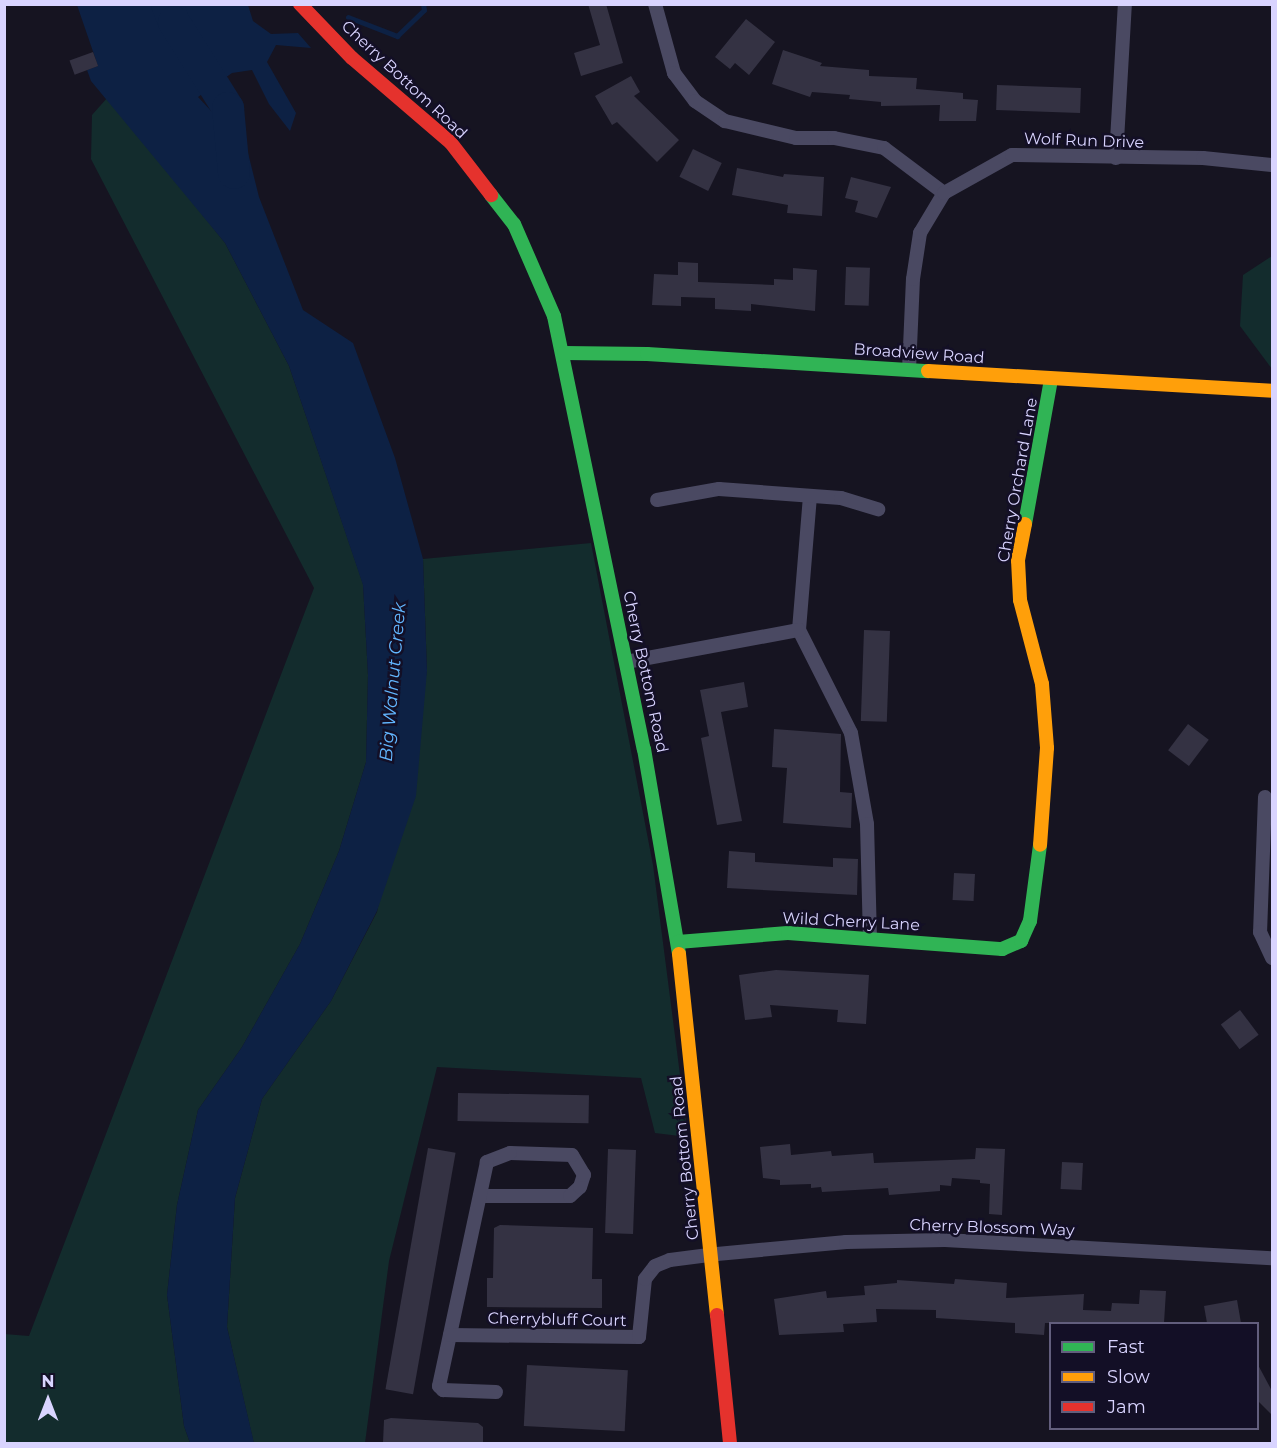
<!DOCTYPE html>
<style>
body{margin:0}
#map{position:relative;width:1277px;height:1448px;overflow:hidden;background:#161421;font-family:Montserrat,sans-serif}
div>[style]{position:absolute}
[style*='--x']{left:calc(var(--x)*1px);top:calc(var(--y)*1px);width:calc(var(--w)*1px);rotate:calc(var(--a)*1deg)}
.green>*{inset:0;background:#132c2d}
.water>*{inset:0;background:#0d2144}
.stream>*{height:5px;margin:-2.5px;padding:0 2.5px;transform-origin:2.5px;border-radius:2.5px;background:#0d2144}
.river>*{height:32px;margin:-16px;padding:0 16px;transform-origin:16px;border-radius:16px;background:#0d2144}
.building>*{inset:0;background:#343243;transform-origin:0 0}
.street>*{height:14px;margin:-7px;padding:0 7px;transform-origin:7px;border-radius:7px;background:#4a4962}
.fast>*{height:14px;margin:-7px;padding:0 7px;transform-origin:7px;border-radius:7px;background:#30b455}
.slow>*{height:14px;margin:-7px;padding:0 7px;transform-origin:7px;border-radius:7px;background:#ff9f0a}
.jam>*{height:14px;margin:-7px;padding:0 7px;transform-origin:7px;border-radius:7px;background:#e5322d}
span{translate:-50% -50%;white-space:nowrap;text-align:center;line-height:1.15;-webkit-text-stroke:5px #130f26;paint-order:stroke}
.street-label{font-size:16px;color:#d9d4ff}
.water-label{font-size:18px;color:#62b6ff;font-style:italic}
.frame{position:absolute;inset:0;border:6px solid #d9d4ff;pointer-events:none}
.legend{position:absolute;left:1049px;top:1322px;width:210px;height:108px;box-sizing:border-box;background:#130f26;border:2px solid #625e7d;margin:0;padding:8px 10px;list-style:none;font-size:18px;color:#d9d4ff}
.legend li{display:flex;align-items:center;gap:12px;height:30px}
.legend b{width:30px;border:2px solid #625e7d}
.north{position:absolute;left:18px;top:1370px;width:60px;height:60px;-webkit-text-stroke:4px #130f26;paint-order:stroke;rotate:0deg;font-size:16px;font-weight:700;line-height:24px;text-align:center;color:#d9d4ff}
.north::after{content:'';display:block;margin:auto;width:21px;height:27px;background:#d9d4ff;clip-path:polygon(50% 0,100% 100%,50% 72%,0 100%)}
</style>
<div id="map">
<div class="green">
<i style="clip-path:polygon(108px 97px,225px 243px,289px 366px,363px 584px,368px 675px,366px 762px,339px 851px,300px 944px,242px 1047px,198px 1110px,177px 1205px,167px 1295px,184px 1426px,190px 1443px,5px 1443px,4px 1334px,29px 1336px,314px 588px,91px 159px,92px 115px)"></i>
<i style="clip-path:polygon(1272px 256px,1272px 369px,1240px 326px,1243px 275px)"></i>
<i style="clip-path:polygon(591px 543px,653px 865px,688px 1137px,655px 1133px,641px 1078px,437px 1067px,389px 1261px,365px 1443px,254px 1444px,227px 1327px,235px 1198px,262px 1099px,331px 1001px,377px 912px,427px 671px,423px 559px)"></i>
</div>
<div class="water">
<i style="clip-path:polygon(77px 5px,248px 5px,253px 21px,271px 34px,298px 33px,311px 48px,276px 45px,267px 62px,296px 113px,290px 131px,269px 104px,252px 70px,232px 73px,198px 97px,247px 149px,259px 197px,303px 310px,353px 343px,395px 458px,423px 559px,427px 671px,416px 796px,377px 911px,331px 1001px,262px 1099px,235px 1198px,227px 1327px,254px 1443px,190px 1443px,184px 1426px,167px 1295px,177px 1205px,198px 1110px,242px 1047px,300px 944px,339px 851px,366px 762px,368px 675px,363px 585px,289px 366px,225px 243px,91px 81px,87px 70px,98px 66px)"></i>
</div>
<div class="stream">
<i style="--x:348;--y:17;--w:53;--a:21.2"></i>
<i style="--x:397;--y:36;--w:37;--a:-44"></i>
<i style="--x:424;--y:10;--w:6;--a:-99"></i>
</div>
<div class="river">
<i style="--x:167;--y:4;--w:19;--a:69"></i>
<i style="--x:174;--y:22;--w:102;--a:57.9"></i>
<i style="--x:228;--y:108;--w:65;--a:84.7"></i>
</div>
<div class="building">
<i style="clip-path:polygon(588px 4px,606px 4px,623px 63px,581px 76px,574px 53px,600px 45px)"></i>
<i style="clip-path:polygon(746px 19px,775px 42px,749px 75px,735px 63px,730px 69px,715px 57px)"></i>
<i style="clip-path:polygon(783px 50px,822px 63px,820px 66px,869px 70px,869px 76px,917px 78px,916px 89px,963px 93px,963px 99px,978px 100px,976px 121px,939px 121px,940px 105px,881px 106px,881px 102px,849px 99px,850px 95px,812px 92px,810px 97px,772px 84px)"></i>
<i style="left:93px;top:52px;width:15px;height:25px;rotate:70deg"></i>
<i style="clip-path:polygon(631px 76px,640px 92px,634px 96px,679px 140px,657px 162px,617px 122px,612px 125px,595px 96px)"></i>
<i style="left:997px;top:85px;width:84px;height:25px;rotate:2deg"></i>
<i style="left:693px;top:149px;width:32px;height:31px;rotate:26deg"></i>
<i style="clip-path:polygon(737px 168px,783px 177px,784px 174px,824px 177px,822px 216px,787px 213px,788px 205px,732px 195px)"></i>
<i style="clip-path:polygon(851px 177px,891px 187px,877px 218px,855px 212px,858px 201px,845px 198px)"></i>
<i style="clip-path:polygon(678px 262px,698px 263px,698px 282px,774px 285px,774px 279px,793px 280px,793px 268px,817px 270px,815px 311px,751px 304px,751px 311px,715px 309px,715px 298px,681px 297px,681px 306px,652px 305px,654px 274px,678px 275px)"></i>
<i style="left:846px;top:267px;width:24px;height:38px;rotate:2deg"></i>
<i style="left:864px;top:630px;width:26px;height:91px;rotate:2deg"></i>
<i style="clip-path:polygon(744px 682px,748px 707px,721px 712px,742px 821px,717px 825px,701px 738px,709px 736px,700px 690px)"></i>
<i style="left:1188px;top:724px;width:26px;height:33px;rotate:37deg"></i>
<i style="clip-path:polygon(774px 729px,841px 734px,840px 792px,852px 793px,851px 828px,783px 823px,787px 768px,772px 767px)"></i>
<i style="clip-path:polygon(729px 851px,755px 853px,755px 862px,833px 867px,833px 858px,858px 859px,857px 895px,727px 888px)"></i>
<i style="left:954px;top:873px;width:21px;height:27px;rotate:3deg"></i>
<i style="clip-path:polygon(776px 970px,869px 975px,866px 1024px,837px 1022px,838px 1010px,770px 1005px,772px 1017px,745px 1020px,739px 975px)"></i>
<i style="left:1240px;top:1010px;width:31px;height:24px;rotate:53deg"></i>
<i style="left:458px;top:1093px;width:131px;height:28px;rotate:1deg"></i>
<i style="clip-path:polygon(790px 1144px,791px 1155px,831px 1151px,832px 1156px,873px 1153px,874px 1163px,975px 1159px,976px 1148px,1005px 1149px,1002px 1215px,989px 1214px,990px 1184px,980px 1183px,980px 1180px,952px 1178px,951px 1186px,940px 1185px,940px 1191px,889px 1195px,888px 1188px,822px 1192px,821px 1187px,811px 1188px,811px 1184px,780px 1185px,780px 1180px,763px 1178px,760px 1147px)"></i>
<i style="left:428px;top:1148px;width:28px;height:245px;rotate:10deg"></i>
<i style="left:608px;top:1149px;width:28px;height:84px;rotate:2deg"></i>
<i style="left:1062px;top:1162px;width:21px;height:27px;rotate:3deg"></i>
<i style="clip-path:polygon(500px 1225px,593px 1228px,592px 1279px,602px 1279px,602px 1308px,487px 1307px,487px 1278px,493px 1278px,494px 1228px)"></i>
<i style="clip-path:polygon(955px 1279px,1007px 1283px,1006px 1298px,1084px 1294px,1083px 1310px,1111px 1311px,1112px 1303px,1139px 1304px,1140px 1290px,1166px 1291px,1164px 1323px,1045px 1323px,1044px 1335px,1015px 1333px,1015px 1323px,936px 1318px,936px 1310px,876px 1309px,877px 1322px,843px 1324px,844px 1332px,779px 1335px,774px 1299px,826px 1291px,827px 1298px,865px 1295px,864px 1286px,897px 1283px,897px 1280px,954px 1284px)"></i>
<i style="clip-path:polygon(1237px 1300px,1241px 1323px,1207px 1323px,1204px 1306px)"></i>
<i style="clip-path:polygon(1257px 1363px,1272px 1391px,1272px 1415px,1257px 1400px)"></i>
<i style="left:527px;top:1365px;width:101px;height:61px;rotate:3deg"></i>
<i style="clip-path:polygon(391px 1418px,478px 1423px,483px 1427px,483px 1443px,383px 1443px,384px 1420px)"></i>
</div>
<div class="street">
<i style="--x:655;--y:4;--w:72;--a:74.6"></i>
<i style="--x:674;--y:73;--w:35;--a:53"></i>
<i style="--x:695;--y:101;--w:36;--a:34"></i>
<i style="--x:725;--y:121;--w:73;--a:13.5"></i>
<i style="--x:796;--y:138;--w:38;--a:0"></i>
<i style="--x:834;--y:138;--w:51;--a:11.3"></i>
<i style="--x:884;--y:148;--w:75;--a:36.9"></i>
<i style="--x:1116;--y:158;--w:154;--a:-86.7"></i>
<i style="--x:909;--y:370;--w:91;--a:-87.5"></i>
<i style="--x:913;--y:279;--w:47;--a:-81.3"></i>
<i style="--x:920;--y:233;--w:47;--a:-59"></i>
<i style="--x:944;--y:193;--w:78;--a:-29.2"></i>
<i style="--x:1012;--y:155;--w:191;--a:0.9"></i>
<i style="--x:1203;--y:158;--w:69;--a:5.8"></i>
<i style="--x:810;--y:496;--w:134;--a:94.7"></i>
<i style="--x:799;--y:630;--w:115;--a:63.2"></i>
<i style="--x:851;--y:733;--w:92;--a:80"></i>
<i style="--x:867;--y:824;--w:115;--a:88.5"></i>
<i style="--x:657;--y:500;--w:63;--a:-10.1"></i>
<i style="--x:719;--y:489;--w:122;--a:4.2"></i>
<i style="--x:841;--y:498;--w:39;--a:17"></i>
<i style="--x:626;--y:662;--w:176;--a:-10.5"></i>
<i style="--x:1265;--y:797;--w:135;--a:92.1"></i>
<i style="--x:1260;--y:932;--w:29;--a:65"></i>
<i style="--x:480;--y:1196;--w:90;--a:0"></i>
<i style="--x:570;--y:1196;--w:13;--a:-42"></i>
<i style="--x:580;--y:1187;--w:13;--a:-72"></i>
<i style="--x:584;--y:1175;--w:23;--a:-121"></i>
<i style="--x:572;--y:1155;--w:62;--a:-178.2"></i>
<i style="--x:510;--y:1153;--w:25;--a:159"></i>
<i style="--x:487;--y:1162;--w:229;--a:102.1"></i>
<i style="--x:439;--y:1386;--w:6;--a:45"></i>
<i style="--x:443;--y:1390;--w:53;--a:2.2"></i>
<i style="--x:450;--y:1335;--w:189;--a:0.6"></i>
<i style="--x:639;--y:1337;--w:58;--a:-84.1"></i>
<i style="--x:645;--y:1279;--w:16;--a:-52"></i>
<i style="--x:655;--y:1266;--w:16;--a:-22"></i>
<i style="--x:670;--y:1260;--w:47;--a:-7.3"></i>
<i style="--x:717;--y:1254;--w:130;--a:-5.3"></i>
<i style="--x:846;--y:1242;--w:99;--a:-1.2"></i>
<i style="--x:945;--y:1240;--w:327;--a:3.2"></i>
</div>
<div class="fast">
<i style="--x:491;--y:195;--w:37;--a:52"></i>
<i style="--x:514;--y:224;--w:100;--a:66.5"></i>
<i style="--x:554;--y:316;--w:442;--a:78.3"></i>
<i style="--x:644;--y:749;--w:208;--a:80.3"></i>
<i style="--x:564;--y:353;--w:83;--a:0.7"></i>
<i style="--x:647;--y:354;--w:282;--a:3.5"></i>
<i style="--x:1025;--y:524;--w:147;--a:-79.8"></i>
<i style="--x:678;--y:942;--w:110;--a:-4.7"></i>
<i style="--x:788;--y:933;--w:215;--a:4.3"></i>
<i style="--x:1002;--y:949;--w:21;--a:-23"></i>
<i style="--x:1021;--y:941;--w:22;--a:-66"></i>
<i style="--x:1030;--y:921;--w:77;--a:-82.5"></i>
</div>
<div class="slow">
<i style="--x:928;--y:371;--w:345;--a:3.3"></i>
<i style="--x:1025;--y:524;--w:37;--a:101"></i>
<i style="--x:1018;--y:560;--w:40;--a:87.1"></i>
<i style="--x:1020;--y:600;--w:87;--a:75.3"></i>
<i style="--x:1042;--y:684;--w:64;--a:85.5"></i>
<i style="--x:1047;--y:748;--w:97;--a:94.1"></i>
<i style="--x:679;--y:954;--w:363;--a:84"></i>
</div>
<div class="jam">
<i style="--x:300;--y:4;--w:75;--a:46.1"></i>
<i style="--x:352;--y:58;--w:130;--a:40.6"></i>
<i style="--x:451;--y:143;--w:66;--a:52.4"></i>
<i style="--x:717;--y:1315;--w:130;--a:84.2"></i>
</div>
<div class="street-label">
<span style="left:404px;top:80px;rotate:43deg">Cherry Bottom Road</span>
<span style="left:1084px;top:141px;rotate:2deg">Wolf Run Drive</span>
<span style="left:919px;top:354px;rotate:4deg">Broadview Road</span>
<span style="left:1018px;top:480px;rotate:-80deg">Cherry Orchard Lane</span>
<span style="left:645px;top:672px;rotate:78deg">Cherry Bottom Road</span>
<span style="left:851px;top:922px;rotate:3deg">Wild Cherry Lane</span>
<span style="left:685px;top:1158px;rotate:-96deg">Cherry Bottom Road</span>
<span style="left:992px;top:1228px;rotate:2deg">Cherry Blossom Way</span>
<span style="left:557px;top:1320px;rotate:1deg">Cherrybluff Court</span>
</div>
<div class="water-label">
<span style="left:393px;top:682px;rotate:-85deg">Big Walnut Creek</span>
</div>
<div class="frame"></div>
<ul class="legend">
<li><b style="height:8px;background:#30b455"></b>Fast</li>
<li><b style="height:8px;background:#ff9f0a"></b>Slow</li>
<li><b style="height:8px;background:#e5322d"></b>Jam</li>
</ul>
<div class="north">N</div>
</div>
